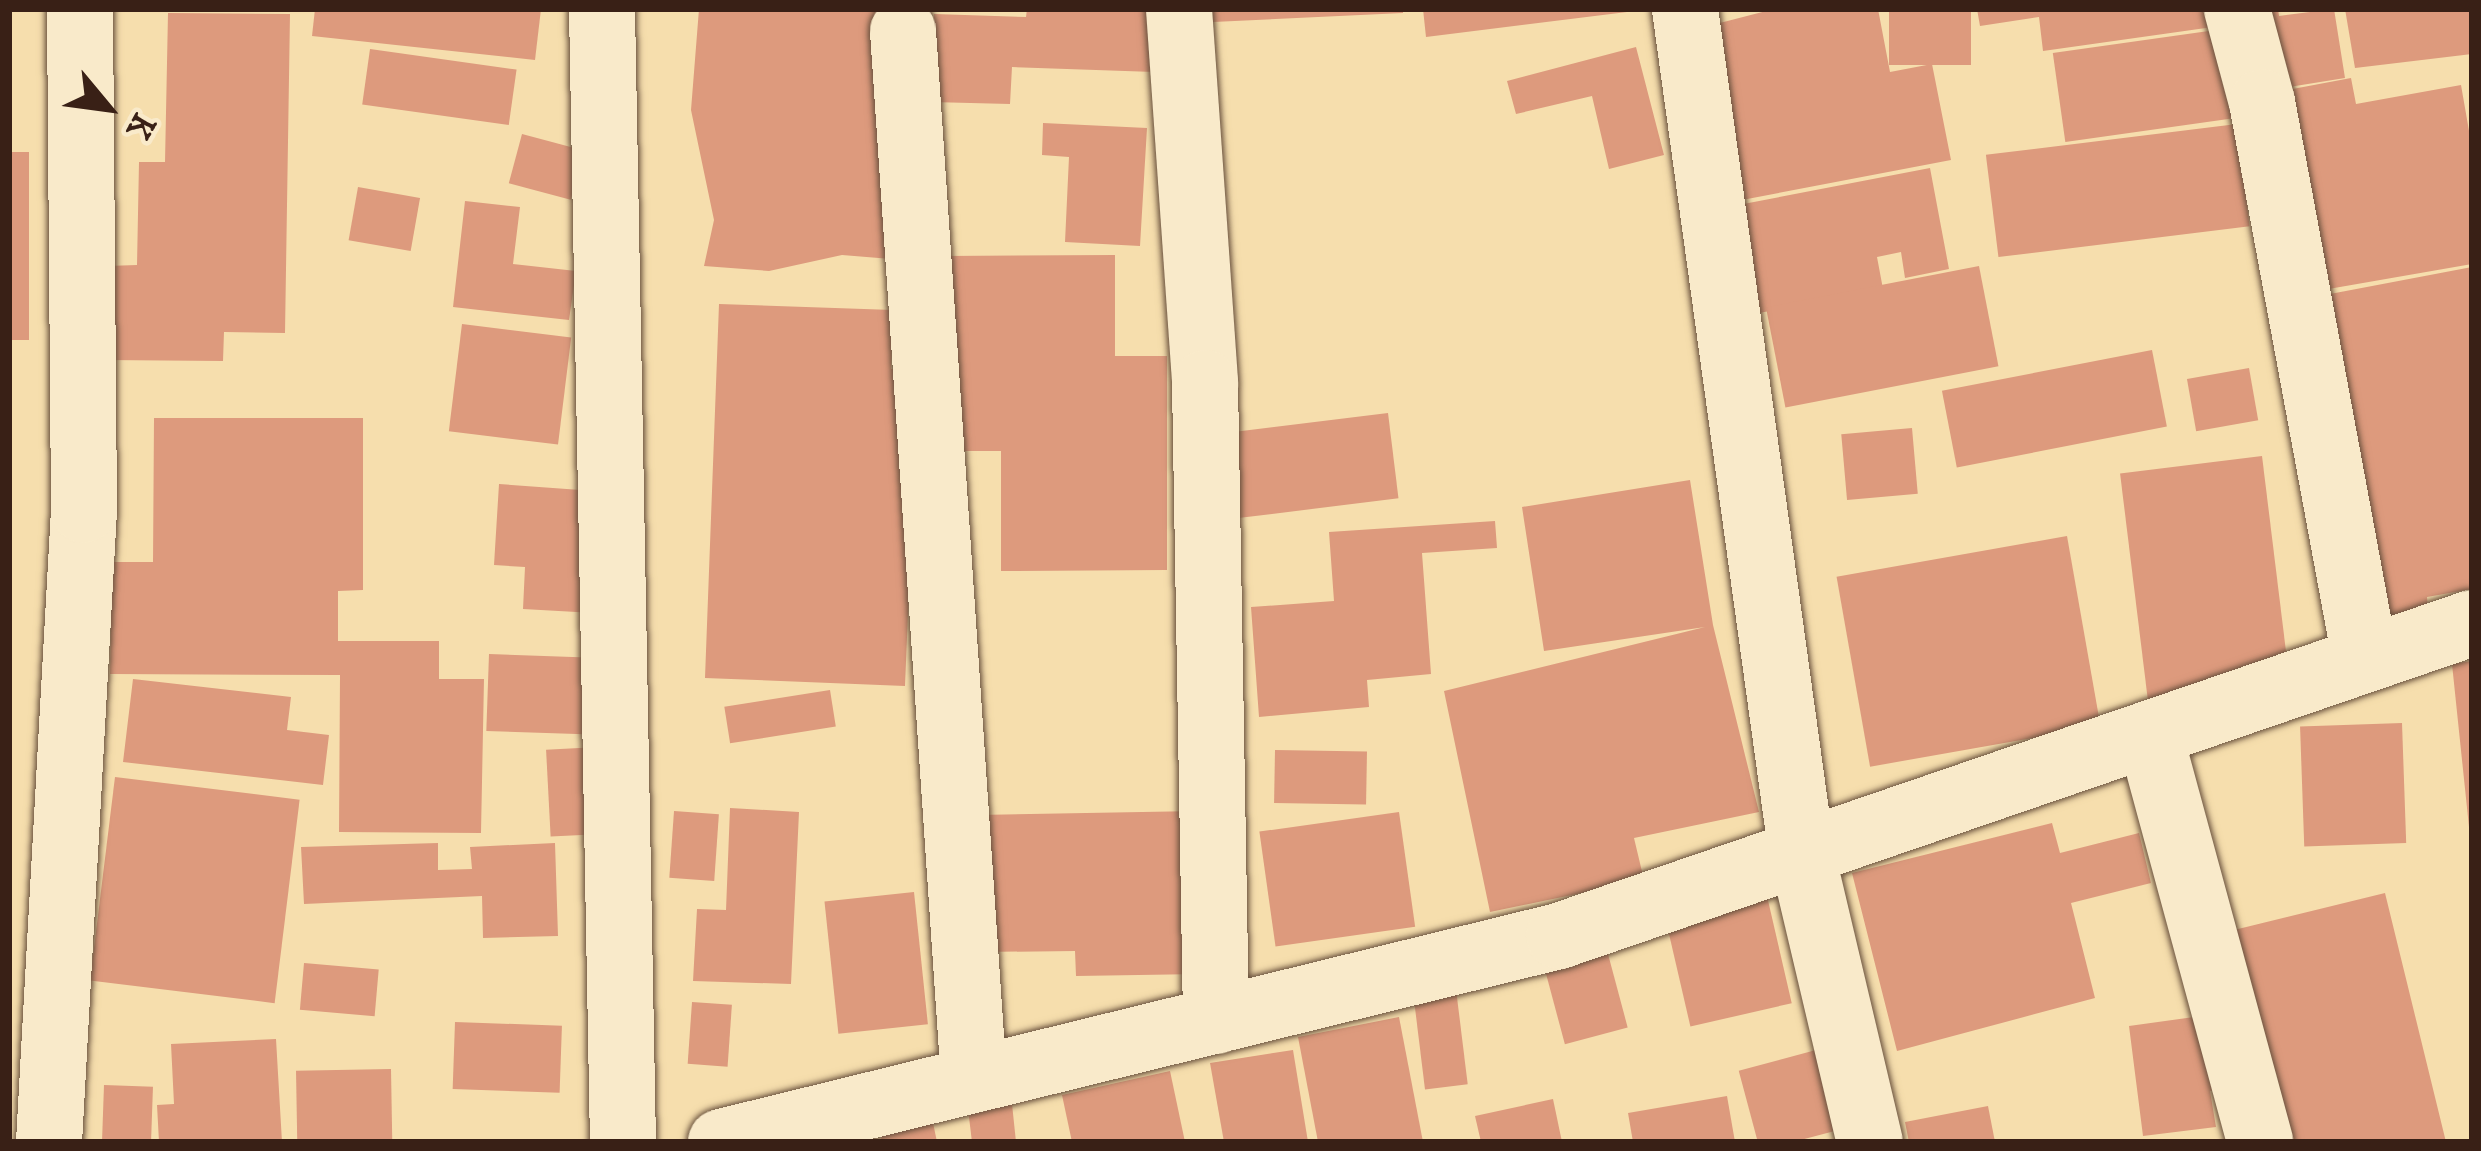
<!DOCTYPE html>
<style>
body{margin:0}
#map{position:relative;width:2481px;height:1151px;overflow:hidden;background:#f6dead;font-family:"IM FELL DW Pica",serif}
div>[style]{position:absolute}
[style*='--x']{left:calc(var(--x)*1px);top:calc(var(--y)*1px);width:calc(var(--w)*1px);rotate:calc(var(--a)*1deg)}
.building>*{inset:0;background:#dd9a7d;transform-origin:0 0}
.roads{filter:drop-shadow(0 0 3px #68503c) drop-shadow(0 0 3px #68503c)}
.minor>*{height:66px;margin:-33px;padding:0 33px;transform-origin:33px;border-radius:33px;background:#f9eaca}
span{translate:-50% -50%;white-space:nowrap;text-align:center;line-height:1.15;-webkit-text-stroke:9px #f9eaca;paint-order:stroke}
.frame{position:absolute;inset:0;border:12px solid #392016;pointer-events:none}
.north{position:absolute;left:48px;top:48px;width:120px;height:120px;-webkit-text-stroke:9px #f9eaca;paint-order:stroke;rotate:119deg;font-size:33px;font-weight:700;line-height:48px;text-align:center;color:#392016}
.north::after{content:'';display:block;margin:auto;width:42px;height:54px;background:#392016;clip-path:polygon(50% 0,100% 100%,50% 72%,0 100%)}
</style>
<div id="map">
<div class="building">
<i style="clip-path:polygon(315px 9px,541px 9px,535px 60px,312px 36px)"></i>
<i style="clip-path:polygon(699px 9px,881px 9px,891px 259px,842px 255px,769px 271px,704px 266px,714px 220px,691px 110px)"></i>
<i style="clip-path:polygon(1027px 9px,1157px 9px,1154px 72px,1012px 67px,1010px 104px,931px 102px,934px 14px,1026px 17px)"></i>
<i style="clip-path:polygon(1191px 9px,1403px 9px,1403px 13px,1192px 23px)"></i>
<i style="clip-path:polygon(1423px 9px,1626px 9px,1627px 12px,1426px 37px)"></i>
<i style="clip-path:polygon(1774px 9px,1878px 9px,1890px 72px,1932px 64px,1951px 160px,1721px 204px,1712px 25px)"></i>
<i style="left:1889px;top:9px;width:82px;height:56px"></i>
<i style="clip-path:polygon(1977px 9px,2218px 9px,2220px 26px,2043px 51px,2039px 17px,1980px 26px)"></i>
<i style="clip-path:polygon(2243px 9px,2278px 9px,2279px 16px,2334px 9px,2345px 78px,2264px 91px)"></i>
<i style="clip-path:polygon(2345px 9px,2471px 9px,2472px 54px,2355px 68px)"></i>
<i style="clip-path:polygon(168px 13px,290px 14px,285px 333px,224px 332px,223px 361px,105px 360px,107px 266px,137px 265px,139px 162px,165px 162px)"></i>
<i style="left:2237px;top:27px;width:90px;height:186px;rotate:82deg"></i>
<i style="clip-path:polygon(1636px 47px,1664px 155px,1609px 169px,1592px 96px,1516px 114px,1507px 81px)"></i>
<i style="left:370px;top:49px;width:148px;height:56px;rotate:8deg"></i>
<i style="clip-path:polygon(2351px 78px,2356px 104px,2461px 85px,2472px 148px,2472px 264px,2317px 291px,2282px 91px)"></i>
<i style="clip-path:polygon(1043px 123px,1147px 128px,1140px 246px,1065px 242px,1069px 157px,1042px 155px)"></i>
<i style="left:2237px;top:124px;width:103px;height:253px;rotate:83deg"></i>
<i style="left:522px;top:134px;width:64px;height:51px;rotate:15deg"></i>
<i style="left:9px;top:152px;width:20px;height:188px"></i>
<i style="clip-path:polygon(1930px 168px,1949px 269px,1905px 278px,1901px 252px,1877px 257px,1883px 289px,1754px 314px,1733px 206px)"></i>
<i style="left:358px;top:187px;width:63px;height:54px;rotate:10deg"></i>
<i style="clip-path:polygon(465px 201px,520px 207px,513px 264px,576px 271px,569px 320px,453px 307px)"></i>
<i style="clip-path:polygon(1115px 255px,1115px 356px,1167px 356px,1167px 570px,1001px 571px,1001px 451px,944px 451px,944px 256px)"></i>
<i style="left:1979px;top:266px;width:102px;height:217px;rotate:79deg"></i>
<i style="clip-path:polygon(2472px 267px,2472px 589px,2427px 597px,2428px 609px,2367px 621px,2309px 298px)"></i>
<i style="clip-path:polygon(719px 304px,893px 310px,891px 369px,918px 370px,905px 686px,705px 678px)"></i>
<i style="left:462px;top:324px;width:110px;height:108px;rotate:7deg"></i>
<i style="left:2152px;top:350px;width:78px;height:214px;rotate:79deg"></i>
<i style="left:2249px;top:368px;width:53px;height:63px;rotate:80deg"></i>
<i style="left:1388px;top:413px;width:86px;height:176px;rotate:83deg"></i>
<i style="clip-path:polygon(154px 418px,363px 418px,363px 590px,338px 591px,338px 641px,439px 641px,439px 679px,484px 679px,481px 833px,339px 832px,340px 675px,110px 674px,112px 562px,153px 562px)"></i>
<i style="left:1912px;top:428px;width:66px;height:71px;rotate:85deg"></i>
<i style="left:2262px;top:456px;width:227px;height:143px;rotate:83deg"></i>
<i style="clip-path:polygon(1690px 480px,1713px 625px,1759px 812px,1634px 838px,1644px 880px,1490px 912px,1444px 691px,1705px 627px,1544px 651px,1522px 507px)"></i>
<i style="clip-path:polygon(499px 484px,622px 493px,612px 614px,523px 609px,525px 567px,494px 565px)"></i>
<i style="clip-path:polygon(1495px 521px,1497px 548px,1422px 553px,1431px 674px,1367px 680px,1369px 707px,1259px 717px,1251px 607px,1334px 601px,1329px 532px)"></i>
<i style="left:2067px;top:536px;width:193px;height:234px;rotate:80deg"></i>
<i style="left:489px;top:654px;width:98px;height:77px;rotate:2deg"></i>
<i style="clip-path:polygon(2472px 661px,2472px 827px,2469px 827px,2452px 664px)"></i>
<i style="clip-path:polygon(133px 679px,291px 697px,287px 730px,329px 735px,323px 785px,123px 762px)"></i>
<i style="left:830px;top:690px;width:37px;height:107px;rotate:81deg"></i>
<i style="left:2402px;top:723px;width:120px;height:102px;rotate:88deg"></i>
<i style="left:598px;top:747px;width:87px;height:52px;rotate:87deg"></i>
<i style="left:1275px;top:750px;width:92px;height:53px;rotate:1deg"></i>
<i style="left:115px;top:777px;width:186px;height:205px;rotate:7deg"></i>
<i style="clip-path:polygon(730px 808px,799px 812px,791px 984px,693px 981px,697px 909px,726px 910px)"></i>
<i style="left:674px;top:811px;width:45px;height:67px;rotate:4deg"></i>
<i style="clip-path:polygon(1198px 811px,1201px 974px,1076px 976px,1075px 951px,981px 952px,978px 815px)"></i>
<i style="left:1399px;top:812px;width:116px;height:141px;rotate:82deg"></i>
<i style="clip-path:polygon(2052px 823px,2060px 853px,2139px 833px,2151px 883px,2071px 903px,2095px 998px,1897px 1051px,1852px 873px)"></i>
<i style="clip-path:polygon(438px 843px,438px 870px,472px 869px,470px 847px,555px 843px,558px 936px,483px 938px,482px 896px,304px 904px,301px 847px)"></i>
<i style="left:914px;top:892px;width:133px;height:90px;rotate:84deg"></i>
<i style="clip-path:polygon(2385px 893px,2446px 1142px,2293px 1142px,2276px 1073px,2210px 1091px,2216px 1127px,2143px 1136px,2129px 1026px,2194px 1017px,2177px 944px)"></i>
<i style="left:1767px;top:896px;width:110px;height:104px;rotate:77deg"></i>
<i style="left:1608px;top:954px;width:76px;height:65px;rotate:75deg"></i>
<i style="left:304px;top:963px;width:75px;height:47px;rotate:5deg"></i>
<i style="left:1456px;top:989px;width:96px;height:43px;rotate:83deg"></i>
<i style="left:692px;top:1002px;width:40px;height:62px;rotate:4deg"></i>
<i style="clip-path:polygon(1399px 1017px,1423px 1142px,1318px 1142px,1298px 1037px)"></i>
<i style="left:455px;top:1022px;width:107px;height:67px;rotate:2deg"></i>
<i style="clip-path:polygon(276px 1039px,282px 1142px,159px 1142px,157px 1105px,174px 1104px,171px 1044px)"></i>
<i style="clip-path:polygon(1293px 1050px,1308px 1142px,1224px 1142px,1210px 1063px)"></i>
<i style="left:1816px;top:1050px;width:83px;height:80px;rotate:75deg"></i>
<i style="left:391px;top:1069px;width:73px;height:95px;rotate:89deg"></i>
<i style="clip-path:polygon(1170px 1071px,1185px 1142px,1072px 1142px,1062px 1095px)"></i>
<i style="left:104px;top:1085px;width:49px;height:57px;rotate:2deg"></i>
<i style="clip-path:polygon(1727px 1096px,1735px 1142px,1633px 1142px,1628px 1113px)"></i>
<i style="clip-path:polygon(1553px 1099px,1562px 1142px,1481px 1142px,1475px 1116px)"></i>
<i style="clip-path:polygon(1012px 1104px,1016px 1142px,972px 1142px,968px 1109px)"></i>
<i style="clip-path:polygon(1988px 1106px,1995px 1142px,1909px 1142px,1905px 1122px)"></i>
<i style="clip-path:polygon(932px 1118px,937px 1142px,882px 1142px,879px 1129px)"></i>
</div>
<div class="roads">
<div class="minor">
<i style="--x:602;--y:9;--w:1133;--a:88.94"></i>
<i style="--x:1179;--y:9;--w:375;--a:86"></i>
<i style="--x:1205;--y:383;--w:638;--a:89.01"></i>
<i style="--x:1685;--y:9;--w:854;--a:82.13"></i>
<i style="--x:1802;--y:855;--w:295;--a:76.7"></i>
<i style="--x:2237;--y:9;--w:96;--a:75"></i>
<i style="--x:2262;--y:102;--w:565;--a:79.5"></i>
<i style="--x:903;--y:31;--w:1051;--a:86.13"></i>
<i style="--x:2150;--y:736;--w:421;--a:74.8"></i>
<i style="--x:49;--y:1142;--w:633;--a:-86.83"></i>
<i style="--x:84;--y:510;--w:501;--a:-90.46"></i>
<i style="--x:721;--y:1142;--w:863;--a:-13.81"></i>
<i style="--x:1559;--y:936;--w:965;--a:-18.92"></i>
</div>
</div>
<div class="frame"></div>
<div class="north">K</div>
</div>
